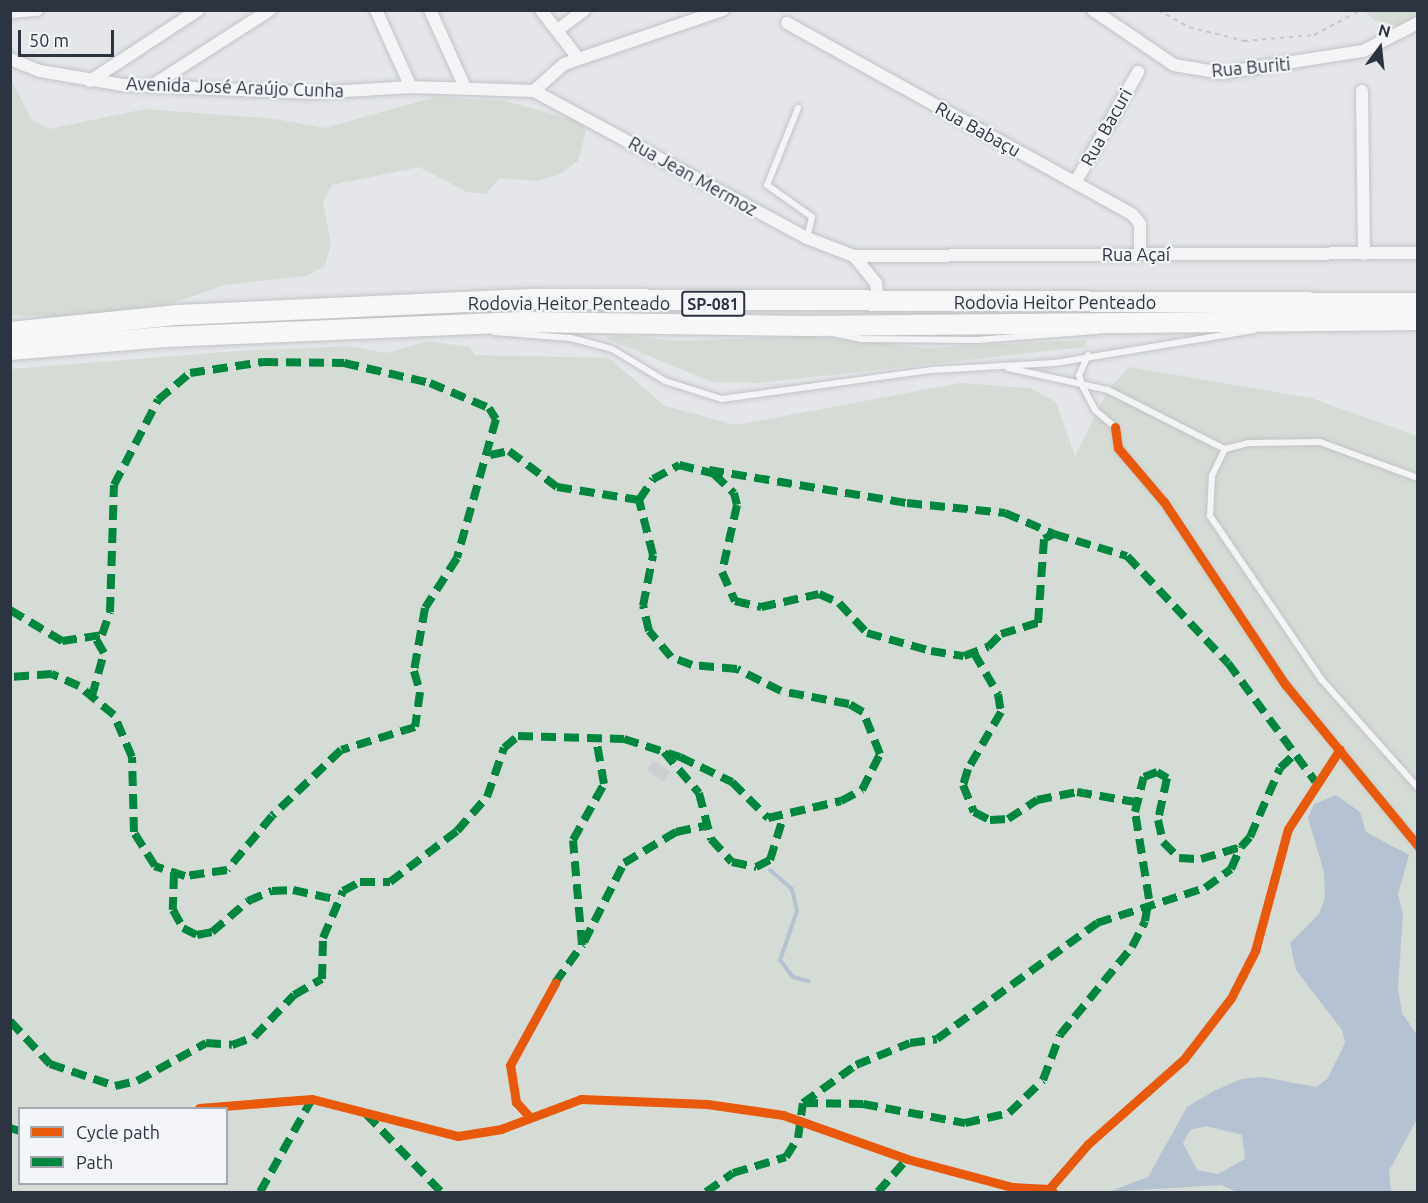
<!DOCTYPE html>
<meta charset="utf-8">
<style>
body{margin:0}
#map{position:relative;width:1428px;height:1203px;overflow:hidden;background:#e4e6e9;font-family:Ubuntu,sans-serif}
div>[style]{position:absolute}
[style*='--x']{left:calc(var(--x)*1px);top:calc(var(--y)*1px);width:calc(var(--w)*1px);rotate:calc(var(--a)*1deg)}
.green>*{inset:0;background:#d5dcd5}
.water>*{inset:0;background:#b5c2d1}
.stream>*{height:4px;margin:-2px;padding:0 2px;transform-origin:2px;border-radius:2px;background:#b5c2d1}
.building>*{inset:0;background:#cdced1;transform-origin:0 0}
.path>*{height:2px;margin-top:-1px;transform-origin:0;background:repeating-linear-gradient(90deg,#c5c7ca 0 4.5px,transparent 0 9px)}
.roads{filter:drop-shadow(0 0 2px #c2c4c7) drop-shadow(0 0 2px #c2c4c7)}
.lane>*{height:6px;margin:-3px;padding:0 3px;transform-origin:3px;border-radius:3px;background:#f4f4f6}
.street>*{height:12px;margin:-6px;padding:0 6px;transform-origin:6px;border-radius:6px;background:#f4f4f6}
.primary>*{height:20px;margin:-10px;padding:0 10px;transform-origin:10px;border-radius:10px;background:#f7f7f8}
.quiet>*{height:8px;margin-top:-4px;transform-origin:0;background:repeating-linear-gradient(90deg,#00873e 0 15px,transparent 0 23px)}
.cycleway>*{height:9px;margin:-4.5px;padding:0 4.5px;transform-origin:4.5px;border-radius:4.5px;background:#e8590c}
span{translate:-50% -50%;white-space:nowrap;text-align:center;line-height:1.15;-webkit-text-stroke:4.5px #f3f5f8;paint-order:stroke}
.shield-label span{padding:2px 4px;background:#f3f5f8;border:2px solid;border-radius:4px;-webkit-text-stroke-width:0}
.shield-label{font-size:16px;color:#2c3341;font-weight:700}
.street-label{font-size:18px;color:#2c3341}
.frame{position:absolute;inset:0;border:12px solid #2c3341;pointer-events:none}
.legend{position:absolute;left:18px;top:1107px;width:210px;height:78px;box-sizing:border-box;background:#f3f5f8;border:2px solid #a3a7af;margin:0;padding:8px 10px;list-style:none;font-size:18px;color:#2c3341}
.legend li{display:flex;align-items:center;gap:12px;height:30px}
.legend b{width:30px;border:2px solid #a3a7af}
.north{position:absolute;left:1350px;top:18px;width:60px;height:60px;-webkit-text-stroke:4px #f3f5f8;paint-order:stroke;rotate:15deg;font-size:16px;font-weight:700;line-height:24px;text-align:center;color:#2c3341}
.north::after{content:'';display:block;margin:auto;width:21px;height:27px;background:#2c3341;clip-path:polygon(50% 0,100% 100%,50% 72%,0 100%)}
.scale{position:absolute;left:18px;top:30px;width:96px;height:27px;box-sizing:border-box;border:3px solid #2c3341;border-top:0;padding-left:8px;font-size:18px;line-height:21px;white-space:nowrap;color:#2c3341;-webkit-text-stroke:4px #f3f5f8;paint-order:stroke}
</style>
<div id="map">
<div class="green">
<i style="clip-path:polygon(1364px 11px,1417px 11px,1417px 29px,1376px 21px)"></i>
<i style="clip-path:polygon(10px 78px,32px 120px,49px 129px,145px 109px,276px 119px,324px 128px,435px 97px,505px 101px,585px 123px,585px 135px,578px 161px,558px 175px,537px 181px,499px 178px,486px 194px,467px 192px,419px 167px,332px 185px,323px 202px,331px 244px,325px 266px,306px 276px,225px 285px,107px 326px,78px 318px,11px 315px)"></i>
<i style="clip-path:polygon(619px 335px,680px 341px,805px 336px,926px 348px,1087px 340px,1084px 347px,760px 383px,712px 382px,605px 338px)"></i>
<i style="clip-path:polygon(evenodd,428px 341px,469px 347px,475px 355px,609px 358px,665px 406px,736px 425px,960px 383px,1030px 388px,1056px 402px,1075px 456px,1108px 390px,1129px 367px,1311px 398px,1417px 436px,1417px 1192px,11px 1192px,11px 369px,237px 351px,350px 346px,386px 353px,428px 341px,20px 1108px,226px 1108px,226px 1184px,20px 1184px,20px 1108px)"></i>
</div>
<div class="water">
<i style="clip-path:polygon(evenodd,1336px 795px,1360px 812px,1366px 832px,1409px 855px,1398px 894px,1403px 914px,1398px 988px,1402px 1013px,1417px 1035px,1417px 1119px,1389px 1171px,1391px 1192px,1237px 1192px,1221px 1185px,1108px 1192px,1148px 1177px,1187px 1107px,1214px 1091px,1241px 1079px,1263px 1077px,1316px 1087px,1327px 1079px,1345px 1043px,1342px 1030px,1296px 970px,1290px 943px,1319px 914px,1325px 898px,1324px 872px,1308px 818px,1314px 804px,1336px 795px,1206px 1126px,1242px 1135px,1245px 1159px,1218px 1174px,1197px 1170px,1183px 1143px,1190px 1130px,1206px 1126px)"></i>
</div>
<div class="stream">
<i style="--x:770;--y:870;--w:29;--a:41"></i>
<i style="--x:792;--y:889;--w:23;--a:77"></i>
<i style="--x:797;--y:911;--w:52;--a:109.1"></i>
<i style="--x:780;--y:960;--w:21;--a:53"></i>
<i style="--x:793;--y:977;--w:16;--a:15"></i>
</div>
<div class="building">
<i style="left:654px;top:760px;width:20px;height:12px;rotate:37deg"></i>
</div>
<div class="path">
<i style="--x:1158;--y:10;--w:35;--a:29"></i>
<i style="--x:1189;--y:27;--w:57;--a:14.3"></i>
<i style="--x:1244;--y:41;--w:70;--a:-4.9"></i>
<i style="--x:1314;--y:35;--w:53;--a:-28"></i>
</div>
<div class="roads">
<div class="lane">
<i style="--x:798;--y:108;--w:83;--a:111.9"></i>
<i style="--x:767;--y:185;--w:55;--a:35.4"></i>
<i style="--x:812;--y:217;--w:22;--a:103"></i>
<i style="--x:494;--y:332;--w:77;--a:4.5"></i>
<i style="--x:571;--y:338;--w:42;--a:15"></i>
<i style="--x:612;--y:349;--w:62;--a:31.1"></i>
<i style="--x:665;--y:381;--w:60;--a:17.5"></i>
<i style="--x:722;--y:399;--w:212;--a:-7.9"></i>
<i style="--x:932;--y:370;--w:123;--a:-3.3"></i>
<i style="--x:1055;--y:363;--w:202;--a:-9.4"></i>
<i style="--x:833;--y:333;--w:29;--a:12"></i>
<i style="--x:861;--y:339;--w:116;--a:0.5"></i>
<i style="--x:977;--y:340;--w:120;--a:-4.3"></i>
<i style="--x:1088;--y:355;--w:22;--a:114"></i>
<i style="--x:1079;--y:375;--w:13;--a:72"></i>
<i style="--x:1083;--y:387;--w:27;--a:62"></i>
<i style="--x:1096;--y:411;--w:25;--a:40"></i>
<i style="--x:1115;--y:427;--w:21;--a:82"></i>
<i style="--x:1118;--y:448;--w:71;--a:49.6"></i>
<i style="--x:1164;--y:502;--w:219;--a:56.4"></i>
<i style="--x:1285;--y:684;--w:210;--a:50.6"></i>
<i style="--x:1008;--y:368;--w:102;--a:12.4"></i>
<i style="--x:1108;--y:390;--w:131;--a:26.8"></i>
<i style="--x:1225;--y:449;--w:25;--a:-14"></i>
<i style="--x:1249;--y:443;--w:71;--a:-0.8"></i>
<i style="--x:1320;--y:442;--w:104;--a:20.2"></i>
<i style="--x:1225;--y:449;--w:30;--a:116"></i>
<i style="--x:1212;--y:476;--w:40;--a:92.9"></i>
<i style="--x:1210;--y:516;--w:197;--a:55.7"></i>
<i style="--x:1321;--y:679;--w:146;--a:48.3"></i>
</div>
<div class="street">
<i style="--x:376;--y:10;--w:85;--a:65.6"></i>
<i style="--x:430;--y:10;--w:85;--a:65.6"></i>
<i style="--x:541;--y:10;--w:61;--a:52.4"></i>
<i style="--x:1093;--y:10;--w:98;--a:34.2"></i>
<i style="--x:1174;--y:65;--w:49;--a:9.5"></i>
<i style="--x:1222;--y:73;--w:143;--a:-8.9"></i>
<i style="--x:1363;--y:51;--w:62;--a:-27"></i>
<i style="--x:10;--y:12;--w:27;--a:-4"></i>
<i style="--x:787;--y:23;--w:394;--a:29"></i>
<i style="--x:1132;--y:214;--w:13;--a:51"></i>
<i style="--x:1140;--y:224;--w:30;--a:90"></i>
<i style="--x:559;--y:29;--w:31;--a:-37"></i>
<i style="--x:10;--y:59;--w:32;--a:22"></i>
<i style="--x:40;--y:71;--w:84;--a:9.6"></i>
<i style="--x:123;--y:85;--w:191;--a:2.4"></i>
<i style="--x:314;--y:93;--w:97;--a:-3.5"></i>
<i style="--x:411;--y:87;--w:123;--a:1.9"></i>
<i style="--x:534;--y:91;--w:310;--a:28.3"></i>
<i style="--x:807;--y:238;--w:50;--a:21"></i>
<i style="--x:854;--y:256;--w:564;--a:-0.3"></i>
<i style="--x:90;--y:81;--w:129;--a:-33.3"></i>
<i style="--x:153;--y:85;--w:139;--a:-32.7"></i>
<i style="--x:534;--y:91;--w:40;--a:-42"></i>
<i style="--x:564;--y:64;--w:168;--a:-18.8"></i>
<i style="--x:1362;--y:91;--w:163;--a:89.3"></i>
<i style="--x:1075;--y:183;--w:128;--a:-60.4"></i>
<i style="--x:854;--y:256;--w:35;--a:51"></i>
<i style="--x:876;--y:283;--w:19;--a:84"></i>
</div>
<div class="primary">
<i style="--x:10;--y:332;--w:169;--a:-5.8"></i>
<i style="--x:178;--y:315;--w:359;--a:-2.6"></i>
<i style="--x:537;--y:299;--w:881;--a:0.26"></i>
<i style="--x:10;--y:350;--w:155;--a:-4.8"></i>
<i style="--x:164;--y:337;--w:359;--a:-2.4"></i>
<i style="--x:523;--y:322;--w:283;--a:0.8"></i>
<i style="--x:806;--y:326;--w:612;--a:-0.56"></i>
</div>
</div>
<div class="quiet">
<i style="--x:490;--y:455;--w:19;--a:-12"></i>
<i style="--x:509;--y:451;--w:60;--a:36.9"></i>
<i style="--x:557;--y:487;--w:83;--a:9"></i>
<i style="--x:709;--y:470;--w:201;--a:9.5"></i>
<i style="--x:907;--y:503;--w:99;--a:5.8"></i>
<i style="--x:1005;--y:513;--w:53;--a:23.2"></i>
<i style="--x:10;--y:610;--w:61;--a:30.8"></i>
<i style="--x:62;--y:641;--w:40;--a:-8.5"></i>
<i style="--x:102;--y:635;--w:24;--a:-71"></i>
<i style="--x:110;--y:612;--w:127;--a:-88.2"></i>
<i style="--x:114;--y:485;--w:96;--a:-62.6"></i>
<i style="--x:158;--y:400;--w:42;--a:-40.2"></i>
<i style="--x:190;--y:373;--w:74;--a:-8.6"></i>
<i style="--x:263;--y:362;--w:81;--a:0.7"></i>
<i style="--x:344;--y:363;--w:88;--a:13.1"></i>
<i style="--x:430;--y:383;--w:64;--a:23"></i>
<i style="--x:489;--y:408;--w:13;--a:58"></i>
<i style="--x:496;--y:419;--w:144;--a:105.7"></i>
<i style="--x:457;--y:558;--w:59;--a:122.6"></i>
<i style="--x:425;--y:608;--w:64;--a:99.9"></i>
<i style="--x:414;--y:671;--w:22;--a:74"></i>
<i style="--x:420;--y:692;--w:35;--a:98"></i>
<i style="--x:415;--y:727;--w:77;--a:162.7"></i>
<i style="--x:341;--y:750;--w:95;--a:136.3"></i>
<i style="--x:272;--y:816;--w:70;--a:129.8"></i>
<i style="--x:227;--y:870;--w:42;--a:171.9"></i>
<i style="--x:185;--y:876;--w:32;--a:-162"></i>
<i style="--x:155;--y:866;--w:40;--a:-122"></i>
<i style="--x:134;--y:832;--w:75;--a:-91.5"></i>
<i style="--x:132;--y:757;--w:46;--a:-113.2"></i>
<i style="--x:114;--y:715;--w:45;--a:-140.4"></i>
<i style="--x:79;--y:686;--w:30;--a:-156"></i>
<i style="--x:52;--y:674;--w:42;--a:175.9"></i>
<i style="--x:974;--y:653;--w:48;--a:59.7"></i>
<i style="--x:998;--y:694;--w:18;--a:81"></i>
<i style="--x:1001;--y:712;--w:66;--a:120.1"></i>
<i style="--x:968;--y:769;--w:17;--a:107"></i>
<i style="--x:963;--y:785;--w:29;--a:68"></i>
<i style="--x:974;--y:812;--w:18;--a:27"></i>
<i style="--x:990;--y:820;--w:18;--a:-3"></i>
<i style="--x:1008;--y:819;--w:35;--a:-33"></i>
<i style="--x:1037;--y:800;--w:41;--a:-11.3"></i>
<i style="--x:1077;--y:792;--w:59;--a:9.8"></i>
<i style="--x:92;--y:696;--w:45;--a:-74.4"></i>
<i style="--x:104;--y:653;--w:16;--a:-120"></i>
<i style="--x:664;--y:752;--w:54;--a:49.5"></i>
<i style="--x:699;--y:793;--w:48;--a:75.4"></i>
<i style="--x:711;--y:839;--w:31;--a:48"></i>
<i style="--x:732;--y:862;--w:25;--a:12"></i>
<i style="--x:756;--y:867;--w:16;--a:-27"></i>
<i style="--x:770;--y:860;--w:44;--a:-72.8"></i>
<i style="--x:174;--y:874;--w:36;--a:92"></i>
<i style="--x:173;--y:910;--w:21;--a:61"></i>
<i style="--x:183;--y:928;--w:16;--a:27"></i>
<i style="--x:197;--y:935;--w:15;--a:-11"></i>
<i style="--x:212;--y:932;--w:48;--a:-40.7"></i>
<i style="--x:248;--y:901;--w:26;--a:-23"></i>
<i style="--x:272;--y:891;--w:21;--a:-3"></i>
<i style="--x:293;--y:890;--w:46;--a:12.5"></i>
<i style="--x:584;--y:942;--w:89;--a:-63.1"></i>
<i style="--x:624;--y:863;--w:61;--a:-30.8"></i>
<i style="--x:676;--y:832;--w:30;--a:-12"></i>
<i style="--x:555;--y:983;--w:47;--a:-54.6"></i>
<i style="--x:582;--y:945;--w:105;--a:-94.9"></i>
<i style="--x:573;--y:840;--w:64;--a:-61"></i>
<i style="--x:604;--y:784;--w:47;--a:-99.9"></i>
<i style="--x:10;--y:1021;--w:59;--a:47.1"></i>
<i style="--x:50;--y:1064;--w:69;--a:18.7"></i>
<i style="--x:115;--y:1086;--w:23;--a:-13"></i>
<i style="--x:137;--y:1081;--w:79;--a:-28.8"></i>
<i style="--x:206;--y:1043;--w:26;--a:4"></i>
<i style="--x:232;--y:1045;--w:23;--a:-20"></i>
<i style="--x:254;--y:1037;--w:58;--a:-46.4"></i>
<i style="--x:294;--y:995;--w:32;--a:-30"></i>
<i style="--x:322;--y:979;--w:41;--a:-88.6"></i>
<i style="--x:323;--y:938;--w:51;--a:-66.9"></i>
<i style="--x:343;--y:891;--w:19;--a:-28"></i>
<i style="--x:360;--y:882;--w:30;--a:0"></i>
<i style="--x:390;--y:882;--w:84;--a:-37.3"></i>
<i style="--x:457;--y:831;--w:45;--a:-48.6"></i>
<i style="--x:487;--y:797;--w:52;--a:-70.9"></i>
<i style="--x:504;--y:748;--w:18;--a:-41"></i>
<i style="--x:518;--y:736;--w:106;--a:1.6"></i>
<i style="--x:624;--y:739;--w:59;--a:17.8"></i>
<i style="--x:680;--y:757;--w:58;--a:25.7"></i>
<i style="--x:732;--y:782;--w:51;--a:45"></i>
<i style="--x:768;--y:818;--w:75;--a:-13.1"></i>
<i style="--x:841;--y:801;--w:24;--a:-28"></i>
<i style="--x:862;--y:790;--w:40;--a:-63.4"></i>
<i style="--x:880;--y:754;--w:45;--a:-112"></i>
<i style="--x:863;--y:712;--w:16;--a:-150"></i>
<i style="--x:849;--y:704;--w:69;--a:-169.2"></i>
<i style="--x:781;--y:691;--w:49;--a:-153.4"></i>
<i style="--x:737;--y:669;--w:45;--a:-174.9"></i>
<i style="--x:692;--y:665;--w:22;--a:-159"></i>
<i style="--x:671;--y:657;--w:34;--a:-130"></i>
<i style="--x:649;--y:631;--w:26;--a:-103"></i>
<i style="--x:643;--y:606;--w:52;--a:-78.9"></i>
<i style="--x:653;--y:555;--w:57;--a:-104.3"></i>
<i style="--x:639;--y:500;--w:25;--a:-56"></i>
<i style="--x:653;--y:479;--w:30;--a:-28"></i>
<i style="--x:679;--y:465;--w:36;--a:14"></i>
<i style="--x:714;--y:474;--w:28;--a:44"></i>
<i style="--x:734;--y:493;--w:12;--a:76"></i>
<i style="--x:737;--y:505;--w:69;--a:102.6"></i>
<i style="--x:722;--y:572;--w:32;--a:66"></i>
<i style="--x:735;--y:601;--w:27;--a:13"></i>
<i style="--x:761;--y:607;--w:59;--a:-12.6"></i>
<i style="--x:819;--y:594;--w:22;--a:24"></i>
<i style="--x:839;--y:603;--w:41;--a:47"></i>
<i style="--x:867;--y:633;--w:66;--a:15.7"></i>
<i style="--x:931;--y:651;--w:33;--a:9"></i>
<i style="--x:964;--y:656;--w:26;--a:-21"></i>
<i style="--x:988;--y:647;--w:18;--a:-45"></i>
<i style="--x:1001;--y:634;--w:39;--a:-17"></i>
<i style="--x:1038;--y:623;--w:84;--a:-85.9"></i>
<i style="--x:1044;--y:539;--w:11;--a:-27"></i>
<i style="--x:1054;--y:534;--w:76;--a:16.8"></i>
<i style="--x:1127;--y:556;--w:147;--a:46.7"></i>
<i style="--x:1228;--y:663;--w:147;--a:53.6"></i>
<i style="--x:803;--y:1103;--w:65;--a:-35.6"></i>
<i style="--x:856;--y:1065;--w:58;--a:-22.2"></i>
<i style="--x:910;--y:1043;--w:27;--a:-8"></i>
<i style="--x:937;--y:1039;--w:198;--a:-35.9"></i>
<i style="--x:1097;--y:923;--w:114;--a:-18"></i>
<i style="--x:1205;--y:888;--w:32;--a:-36"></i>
<i style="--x:1231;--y:869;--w:24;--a:-66"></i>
<i style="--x:366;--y:1114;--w:108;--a:46.1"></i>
<i style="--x:10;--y:1128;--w:10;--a:17"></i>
<i style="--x:260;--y:1192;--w:107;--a:-60.8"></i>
<i style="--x:706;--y:1192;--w:33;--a:-35"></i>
<i style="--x:733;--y:1173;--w:55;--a:-16.8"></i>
<i style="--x:786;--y:1157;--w:22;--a:-58"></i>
<i style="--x:798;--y:1138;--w:35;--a:-82"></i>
<i style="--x:803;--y:1103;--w:60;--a:1"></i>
<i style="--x:863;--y:1104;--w:104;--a:10.6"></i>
<i style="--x:965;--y:1123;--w:45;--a:-12.8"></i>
<i style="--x:1009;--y:1113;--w:47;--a:-44.1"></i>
<i style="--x:1043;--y:1080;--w:48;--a:-69.3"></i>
<i style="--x:1060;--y:1035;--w:114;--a:-50.7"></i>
<i style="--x:1132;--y:947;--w:29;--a:-63"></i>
<i style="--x:1145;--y:921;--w:22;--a:-80"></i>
<i style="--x:1149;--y:899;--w:88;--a:-99.1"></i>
<i style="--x:1135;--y:812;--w:36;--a:-76"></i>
<i style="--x:1144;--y:777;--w:14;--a:-21"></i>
<i style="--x:1157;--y:772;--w:12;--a:31"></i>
<i style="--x:1167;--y:778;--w:43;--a:102.1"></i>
<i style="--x:1158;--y:820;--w:23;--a:77"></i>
<i style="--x:1163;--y:842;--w:23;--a:45"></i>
<i style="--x:1179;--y:858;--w:22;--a:3"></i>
<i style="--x:1201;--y:859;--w:42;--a:-16.7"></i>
<i style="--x:1241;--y:847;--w:13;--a:-48"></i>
<i style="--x:1250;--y:837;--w:75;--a:-66.5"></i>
<i style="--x:1280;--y:768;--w:19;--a:-43"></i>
<i style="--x:878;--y:1192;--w:44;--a:-48.7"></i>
</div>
<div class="cycleway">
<i style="--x:1115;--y:427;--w:21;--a:82"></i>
<i style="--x:1118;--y:448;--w:71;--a:49.6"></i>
<i style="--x:1164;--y:502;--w:219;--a:56.4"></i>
<i style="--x:1285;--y:684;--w:210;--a:50.6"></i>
<i style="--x:199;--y:1108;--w:113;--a:-4.6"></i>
<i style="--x:312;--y:1099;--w:151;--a:14.2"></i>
<i style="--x:458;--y:1136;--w:44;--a:-9.2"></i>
<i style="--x:501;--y:1129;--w:85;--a:-20.6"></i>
<i style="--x:581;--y:1099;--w:126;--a:2.3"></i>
<i style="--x:707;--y:1104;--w:77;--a:8.2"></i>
<i style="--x:783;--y:1115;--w:132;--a:19.5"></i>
<i style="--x:907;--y:1159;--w:109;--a:14.9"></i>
<i style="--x:1012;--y:1187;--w:37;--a:3"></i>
<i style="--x:528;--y:1115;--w:18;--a:-133"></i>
<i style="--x:516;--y:1102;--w:37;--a:-99"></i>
<i style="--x:510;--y:1065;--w:94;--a:-61.2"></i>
<i style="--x:1053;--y:1192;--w:5;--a:-143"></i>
<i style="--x:1049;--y:1189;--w:60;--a:-49.1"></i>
<i style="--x:1088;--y:1144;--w:128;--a:-41.5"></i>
<i style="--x:1184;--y:1059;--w:77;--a:-52.4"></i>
<i style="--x:1231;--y:998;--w:53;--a:-62.9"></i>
<i style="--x:1255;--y:951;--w:126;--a:-74.9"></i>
<i style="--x:1288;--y:829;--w:95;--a:-57"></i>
</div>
<div class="shield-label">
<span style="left:713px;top:304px">SP-081</span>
</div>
<div class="street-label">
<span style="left:1251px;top:67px;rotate:-5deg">Rua Buriti</span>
<span style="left:235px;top:87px;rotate:2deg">Avenida José Araújo Cunha</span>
<span style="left:1106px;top:127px;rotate:-61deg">Rua Bacuri</span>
<span style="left:978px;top:129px;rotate:29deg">Rua Babaçu</span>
<span style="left:693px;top:176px;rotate:29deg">Rua Jean Mermoz</span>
<span style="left:1136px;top:254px">Rua Açaí</span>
<span style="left:1055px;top:302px">Rodovia Heitor Penteado</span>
<span style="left:569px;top:303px">Rodovia Heitor Penteado</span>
</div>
<div class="frame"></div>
<ul class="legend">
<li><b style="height:8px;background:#e8590c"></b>Cycle path</li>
<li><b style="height:8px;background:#00873e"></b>Path</li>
</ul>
<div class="north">N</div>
<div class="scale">50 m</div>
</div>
